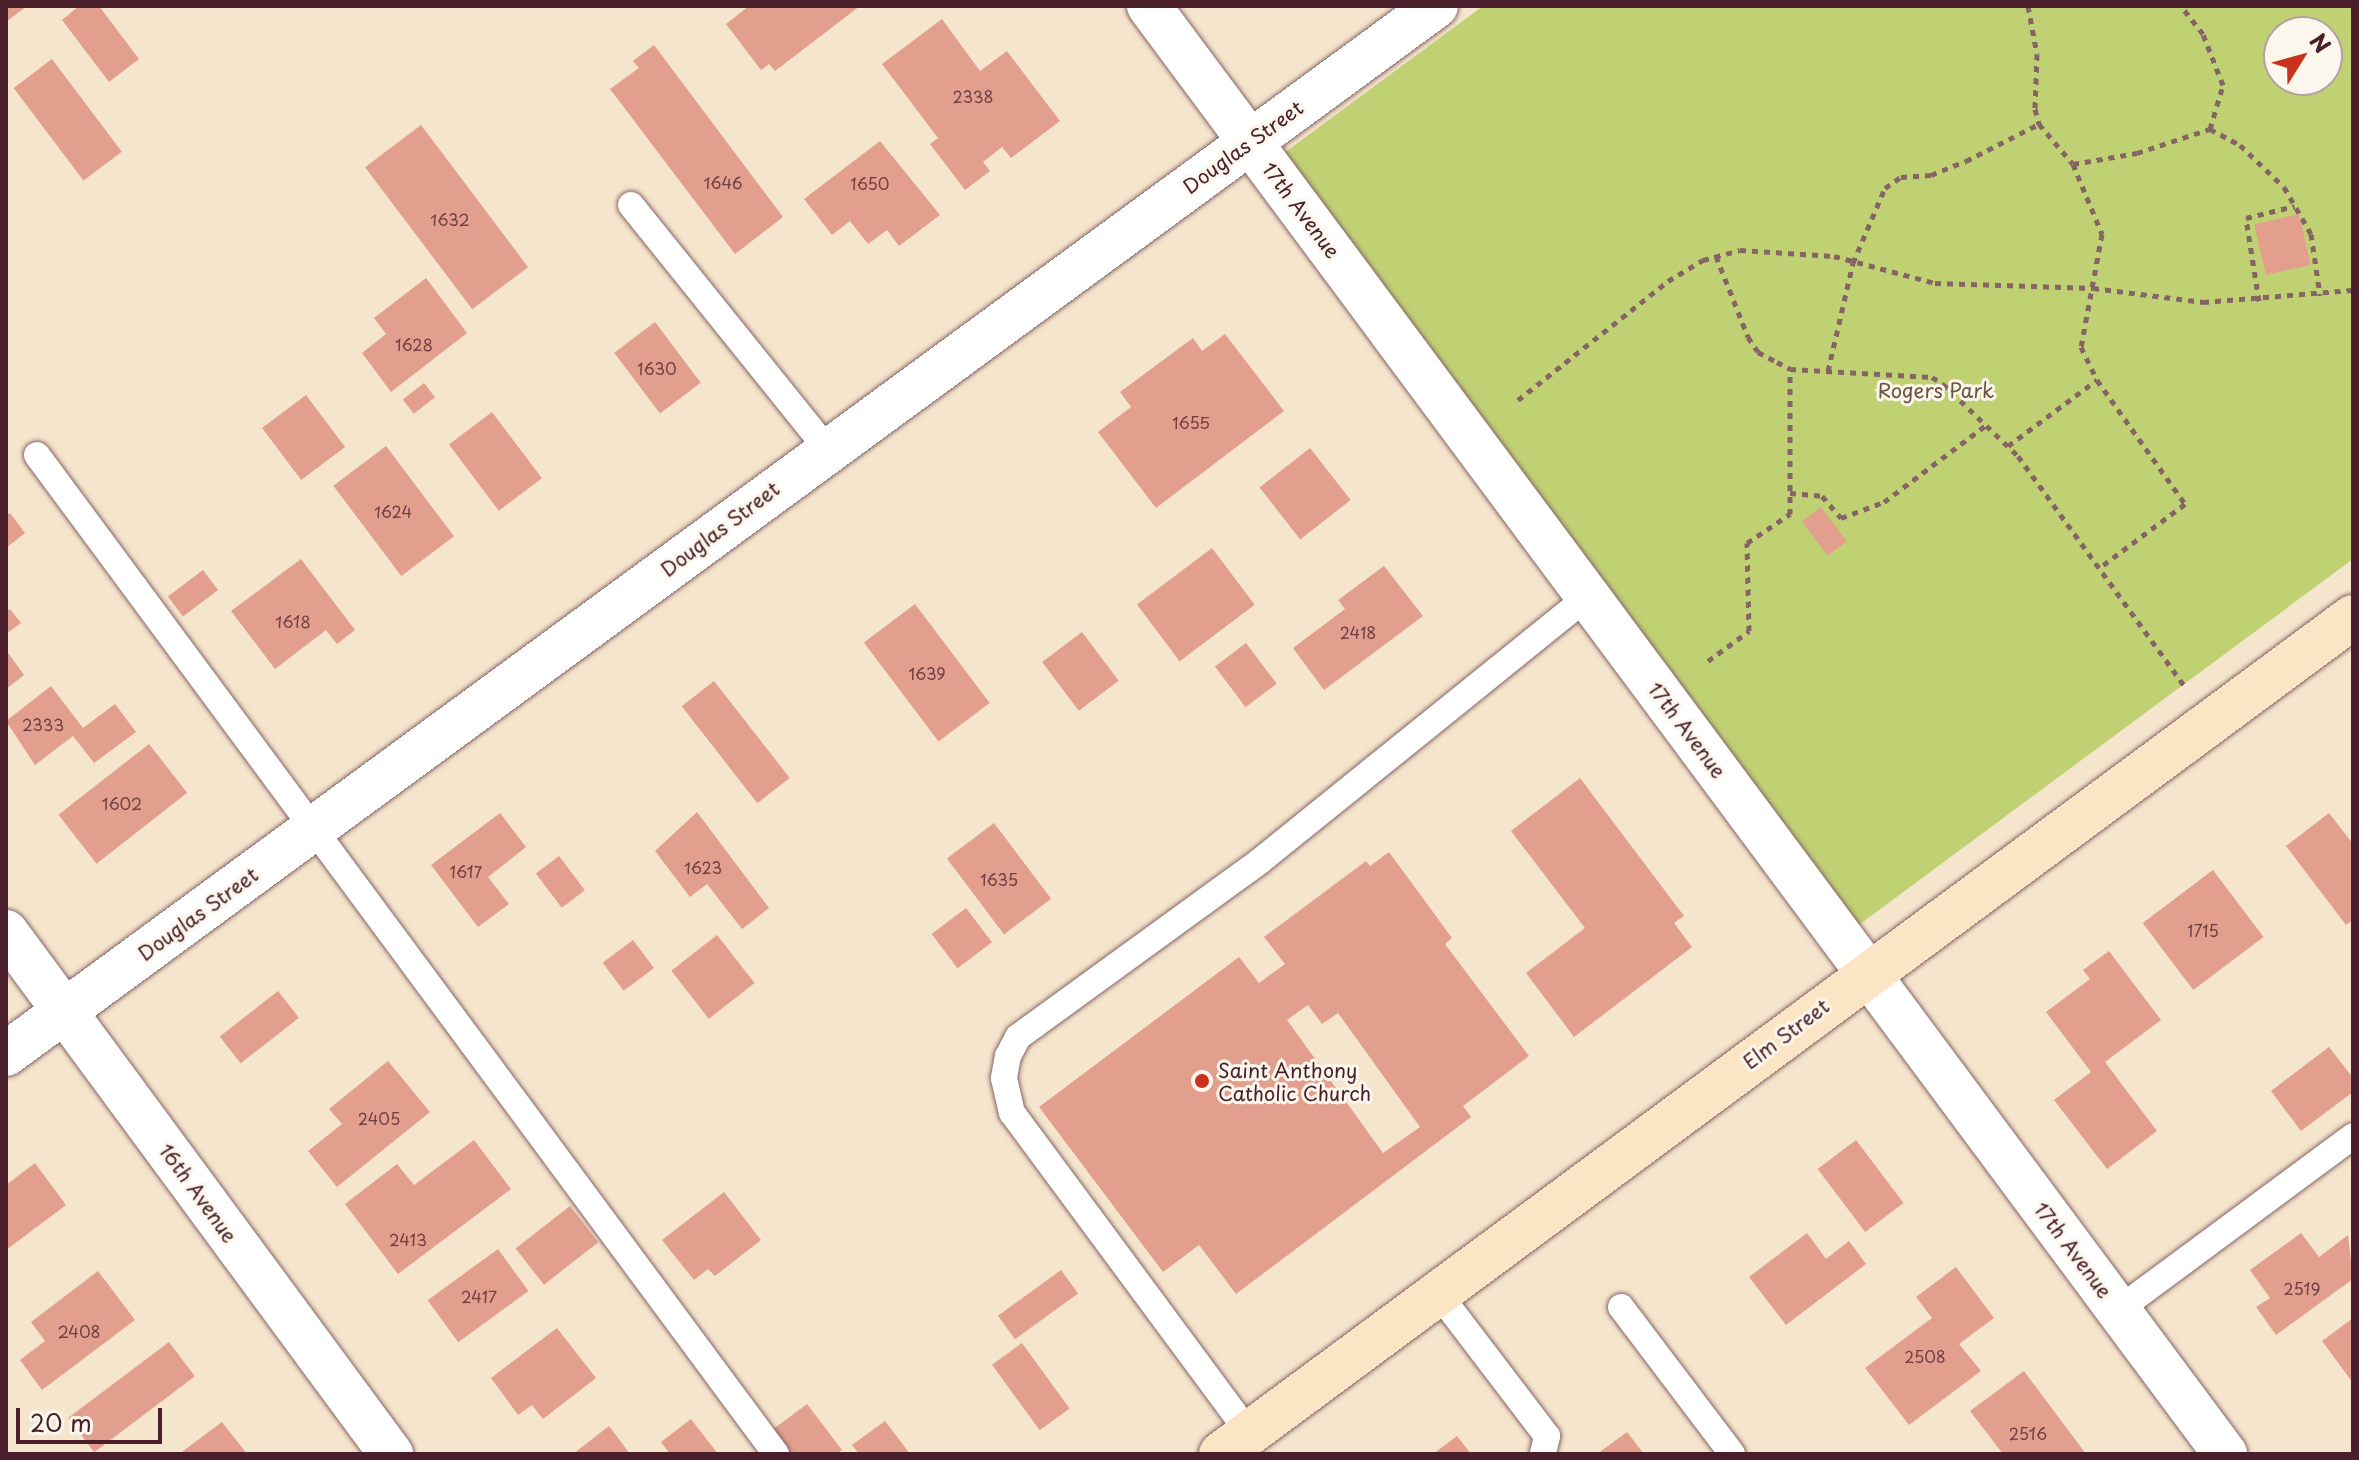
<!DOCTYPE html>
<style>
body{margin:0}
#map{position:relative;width:2359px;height:1460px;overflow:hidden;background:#f5e5cd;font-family:"Playpen Sans",sans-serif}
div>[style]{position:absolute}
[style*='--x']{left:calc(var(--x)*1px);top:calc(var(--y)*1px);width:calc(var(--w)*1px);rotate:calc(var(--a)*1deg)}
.green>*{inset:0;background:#c0d174}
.building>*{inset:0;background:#e29f8e;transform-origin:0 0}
.path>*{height:5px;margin-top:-2.5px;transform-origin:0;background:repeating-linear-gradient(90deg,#866464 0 6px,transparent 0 12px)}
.roads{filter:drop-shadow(0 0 2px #866464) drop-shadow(0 0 2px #866464)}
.lane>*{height:26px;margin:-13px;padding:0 13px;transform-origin:13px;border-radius:13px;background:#fff}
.street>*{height:44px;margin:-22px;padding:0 22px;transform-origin:22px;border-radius:22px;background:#fff}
.secondary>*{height:44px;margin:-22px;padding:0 22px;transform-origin:22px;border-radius:22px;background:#fce5c4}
.dots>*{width:22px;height:22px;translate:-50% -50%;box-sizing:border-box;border:4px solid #fbf7ec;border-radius:50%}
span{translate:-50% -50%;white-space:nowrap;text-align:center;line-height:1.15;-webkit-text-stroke:6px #fbf7ec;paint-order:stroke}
.number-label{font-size:16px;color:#703f44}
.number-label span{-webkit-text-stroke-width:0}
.street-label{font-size:20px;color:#4a1f2b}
.park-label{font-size:20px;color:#6d5441}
.poi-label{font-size:20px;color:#4a1f2b}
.left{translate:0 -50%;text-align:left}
.frame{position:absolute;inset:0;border:8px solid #4a1f2b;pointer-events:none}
.north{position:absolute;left:2263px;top:16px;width:80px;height:80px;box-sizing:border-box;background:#fbf7ec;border:2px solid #b4a19f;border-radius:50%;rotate:53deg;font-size:22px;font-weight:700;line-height:32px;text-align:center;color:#4a1f2b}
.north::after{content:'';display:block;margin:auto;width:28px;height:36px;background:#c8321e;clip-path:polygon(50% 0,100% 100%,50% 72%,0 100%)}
.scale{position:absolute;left:16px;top:1408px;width:146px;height:36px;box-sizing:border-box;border:4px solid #4a1f2b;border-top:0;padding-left:10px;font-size:24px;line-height:28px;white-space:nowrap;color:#4a1f2b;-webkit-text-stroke:6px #fbf7ec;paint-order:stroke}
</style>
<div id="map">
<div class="green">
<i style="clip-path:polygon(evenodd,1483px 6px,2353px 6px,2353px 559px,1856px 927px,1284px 153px,1483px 6px,2279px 32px,2327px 32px,2327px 80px,2279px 80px,2279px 32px)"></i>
</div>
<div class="building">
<i style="clip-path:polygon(6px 6px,27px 6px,6px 22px)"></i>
<i style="clip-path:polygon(79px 6px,99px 6px,139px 59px,109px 82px,62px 20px)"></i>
<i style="clip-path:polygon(749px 6px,860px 6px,775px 71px,769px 64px,761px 70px,726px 24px)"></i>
<i style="clip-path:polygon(942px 19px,980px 71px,1007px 51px,1060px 121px,1011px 158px,1002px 147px,983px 162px,990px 171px,965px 190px,930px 144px,938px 138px,882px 64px)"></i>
<i style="clip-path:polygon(654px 45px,783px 217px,735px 254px,610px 89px,639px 68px,633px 61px)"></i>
<i style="left:52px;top:59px;width:116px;height:48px;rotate:53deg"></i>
<i style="left:421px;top:125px;width:178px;height:70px;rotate:53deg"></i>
<i style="clip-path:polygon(880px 141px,940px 215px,899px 246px,887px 230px,868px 244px,850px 221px,832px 235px,804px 199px)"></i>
<i style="left:2299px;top:214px;width:52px;height:46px;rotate:77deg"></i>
<i style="clip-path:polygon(426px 278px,467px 333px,391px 392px,362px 353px,386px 334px,374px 318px)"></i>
<i style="left:655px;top:322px;width:76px;height:51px;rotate:53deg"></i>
<i style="clip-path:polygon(1225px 334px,1284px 411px,1156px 508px,1098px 432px,1131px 407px,1120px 392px,1193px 338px,1202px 351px)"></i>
<i style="left:424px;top:383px;width:18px;height:27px;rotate:52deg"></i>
<i style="left:306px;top:395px;width:65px;height:55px;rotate:53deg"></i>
<i style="left:492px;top:412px;width:83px;height:54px;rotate:53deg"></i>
<i style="left:386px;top:446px;width:113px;height:66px;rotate:53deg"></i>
<i style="left:1310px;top:448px;width:66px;height:64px;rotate:52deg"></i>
<i style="left:1821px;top:507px;width:43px;height:24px;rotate:53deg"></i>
<i style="clip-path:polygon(10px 513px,25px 533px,6px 548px,6px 516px)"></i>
<i style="left:1212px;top:548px;width:71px;height:94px;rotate:53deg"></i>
<i style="clip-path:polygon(301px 559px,355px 630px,337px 644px,326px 630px,275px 669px,231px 611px)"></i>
<i style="clip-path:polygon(1384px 566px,1423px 616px,1324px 690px,1293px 648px,1345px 609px,1338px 600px)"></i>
<i style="left:203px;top:570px;width:25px;height:44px;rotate:53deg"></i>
<i style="left:915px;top:604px;width:124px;height:64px;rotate:53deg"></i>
<i style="clip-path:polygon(10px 609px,21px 623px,6px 634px,6px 612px)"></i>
<i style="left:1082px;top:632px;width:61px;height:50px;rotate:53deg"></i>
<i style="left:1246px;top:643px;width:51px;height:39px;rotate:53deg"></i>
<i style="clip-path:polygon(6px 650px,24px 675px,6px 689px)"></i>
<i style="left:714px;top:681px;width:123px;height:41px;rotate:52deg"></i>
<i style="clip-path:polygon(51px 686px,83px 728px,115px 704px,136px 732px,94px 763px,73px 736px,35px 765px,6px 721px)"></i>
<i style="left:149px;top:744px;width:62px;height:115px;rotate:52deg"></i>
<i style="clip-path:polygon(1580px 778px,1684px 916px,1674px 923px,1692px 947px,1574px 1037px,1526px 973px,1585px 928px,1511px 831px)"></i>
<i style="clip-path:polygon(697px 812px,769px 908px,742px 929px,707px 884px,690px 897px,655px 851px)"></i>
<i style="clip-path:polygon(500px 813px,526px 847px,488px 877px,509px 904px,478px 927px,431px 865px)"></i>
<i style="clip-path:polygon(2329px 813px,2353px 844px,2353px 920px,2346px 925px,2286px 846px)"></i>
<i style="left:994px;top:823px;width:95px;height:59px;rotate:53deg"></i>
<i style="clip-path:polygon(evenodd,1389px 852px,1452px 938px,1445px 944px,1529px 1056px,1463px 1106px,1471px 1117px,1236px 1294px,1199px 1245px,1163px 1272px,1039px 1107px,1239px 957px,1259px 983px,1285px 964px,1264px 937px,1366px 861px,1370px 866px,1389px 852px,1308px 1005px,1322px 1024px,1338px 1013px,1420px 1127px,1383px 1153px,1287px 1020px,1308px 1005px)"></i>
<i style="left:559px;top:856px;width:43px;height:29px;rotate:53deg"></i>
<i style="left:2213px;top:870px;width:84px;height:88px;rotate:53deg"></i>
<i style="left:966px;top:908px;width:43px;height:43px;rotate:53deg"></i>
<i style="left:717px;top:935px;width:61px;height:58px;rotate:52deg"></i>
<i style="left:633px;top:940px;width:35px;height:38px;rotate:53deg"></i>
<i style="clip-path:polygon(2109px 951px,2161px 1020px,2105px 1062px,2157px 1131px,2107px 1169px,2054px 1100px,2091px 1072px,2046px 1012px,2090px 979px,2083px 970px)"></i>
<i style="left:278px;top:991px;width:34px;height:74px;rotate:52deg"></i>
<i style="clip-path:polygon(2329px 1047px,2353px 1078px,2353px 1092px,2301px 1131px,2271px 1091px)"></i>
<i style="clip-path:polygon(388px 1061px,430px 1112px,337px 1187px,308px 1151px,342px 1124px,329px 1109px)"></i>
<i style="clip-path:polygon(474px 1140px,511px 1189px,398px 1274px,345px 1204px,397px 1164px,414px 1185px)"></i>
<i style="left:1856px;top:1140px;width:79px;height:48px;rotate:53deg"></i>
<i style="clip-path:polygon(35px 1163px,66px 1205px,6px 1250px,6px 1185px)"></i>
<i style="clip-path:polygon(724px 1192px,761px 1240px,715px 1276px,708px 1269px,694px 1280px,662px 1240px)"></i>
<i style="left:570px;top:1206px;width:46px;height:69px;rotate:52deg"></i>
<i style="clip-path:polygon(1807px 1233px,1826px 1259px,1849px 1241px,1866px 1264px,1786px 1325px,1749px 1277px)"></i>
<i style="clip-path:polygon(2301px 1233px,2319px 1257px,2348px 1235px,2353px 1279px,2276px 1335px,2256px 1307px,2270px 1298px,2250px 1270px)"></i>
<i style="left:498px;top:1249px;width:52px;height:87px;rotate:54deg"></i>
<i style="clip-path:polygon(1956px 1267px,1994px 1318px,1959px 1344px,1981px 1371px,1909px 1425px,1865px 1368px,1932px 1318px,1916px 1297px)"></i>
<i style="left:1061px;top:1270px;width:29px;height:78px;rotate:54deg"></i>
<i style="clip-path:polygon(98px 1271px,135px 1320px,42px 1390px,20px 1360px,45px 1341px,31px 1322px)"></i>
<i style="clip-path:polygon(2353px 1318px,2353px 1383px,2322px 1341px)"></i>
<i style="clip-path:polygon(557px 1328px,596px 1378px,543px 1419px,532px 1405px,518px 1415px,491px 1378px)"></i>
<i style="left:169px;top:1342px;width:43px;height:126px;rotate:53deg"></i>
<i style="left:1022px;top:1343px;width:81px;height:37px;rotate:54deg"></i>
<i style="clip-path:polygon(2024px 1371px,2086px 1454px,2003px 1454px,1970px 1411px)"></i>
<i style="clip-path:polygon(807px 1404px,842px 1450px,836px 1454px,791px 1454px,772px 1430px)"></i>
<i style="clip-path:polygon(691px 1419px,718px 1454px,670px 1454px,661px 1442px)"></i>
<i style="clip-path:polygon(885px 1421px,910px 1454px,859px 1454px,852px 1445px)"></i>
<i style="clip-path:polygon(222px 1422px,247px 1454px,179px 1454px)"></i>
<i style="clip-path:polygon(609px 1426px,630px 1454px,573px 1454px)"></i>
<i style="clip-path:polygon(1627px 1432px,1644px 1454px,1597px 1454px)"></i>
<i style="clip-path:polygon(1457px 1436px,1471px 1454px,1433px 1454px)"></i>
</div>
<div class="path">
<i style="--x:2028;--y:6;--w:49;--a:79.4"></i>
<i style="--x:2037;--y:54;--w:55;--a:92.1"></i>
<i style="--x:2035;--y:109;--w:16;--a:75"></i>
<i style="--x:2039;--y:124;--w:52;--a:49.6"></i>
<i style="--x:2073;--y:164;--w:76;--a:67.5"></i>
<i style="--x:2102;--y:234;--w:115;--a:100.5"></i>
<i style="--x:2081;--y:347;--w:37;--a:64"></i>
<i style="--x:2097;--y:380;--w:152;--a:54.6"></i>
<i style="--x:2185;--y:504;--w:107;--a:143.3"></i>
<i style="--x:2210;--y:129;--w:34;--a:28"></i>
<i style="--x:2240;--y:145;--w:61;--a:43.7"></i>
<i style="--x:2284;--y:187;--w:54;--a:60.1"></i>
<i style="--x:2311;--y:234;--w:62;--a:81.6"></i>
<i style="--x:2073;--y:164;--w:65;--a:-9.8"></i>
<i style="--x:2137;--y:153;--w:77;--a:-18.2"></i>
<i style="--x:2210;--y:129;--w:46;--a:-73.5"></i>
<i style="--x:2223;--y:85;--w:55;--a:-111.4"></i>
<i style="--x:2203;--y:34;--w:36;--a:-128"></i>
<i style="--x:1716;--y:256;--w:87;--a:68.4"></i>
<i style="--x:1748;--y:337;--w:18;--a:56"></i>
<i style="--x:1758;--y:352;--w:21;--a:28"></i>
<i style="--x:1777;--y:362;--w:15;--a:28"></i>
<i style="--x:1790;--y:369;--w:142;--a:3.2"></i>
<i style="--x:1932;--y:377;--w:13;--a:32"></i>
<i style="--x:1943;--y:384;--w:104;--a:43.8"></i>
<i style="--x:2018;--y:456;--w:283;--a:54.1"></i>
<i style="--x:2259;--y:301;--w:84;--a:-98.9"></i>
<i style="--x:2246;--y:218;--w:50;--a:-13.8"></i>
<i style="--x:1828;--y:371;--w:111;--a:-77"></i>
<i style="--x:1853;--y:263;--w:82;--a:-66.9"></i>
<i style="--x:1885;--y:188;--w:19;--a:-35"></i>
<i style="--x:1901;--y:177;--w:30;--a:-4"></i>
<i style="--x:1931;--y:175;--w:38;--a:-22"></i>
<i style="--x:1966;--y:161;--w:82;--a:-26.9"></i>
<i style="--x:1518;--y:400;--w:191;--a:-38.4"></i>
<i style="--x:1668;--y:281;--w:41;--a:-31"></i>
<i style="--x:1703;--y:260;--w:38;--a:-15"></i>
<i style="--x:1740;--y:250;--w:94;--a:3.7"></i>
<i style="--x:1834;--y:256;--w:105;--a:15"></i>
<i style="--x:1935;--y:283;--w:158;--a:1.8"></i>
<i style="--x:2093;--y:288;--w:111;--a:7.3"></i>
<i style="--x:2203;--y:302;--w:150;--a:-4.6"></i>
<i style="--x:2008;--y:446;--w:111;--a:-36.6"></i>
<i style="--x:1790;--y:493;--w:32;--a:5"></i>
<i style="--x:1822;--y:496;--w:29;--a:49"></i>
<i style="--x:1841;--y:518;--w:46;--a:-20.4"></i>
<i style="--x:1884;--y:502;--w:128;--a:-37"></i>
<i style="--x:1708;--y:661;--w:51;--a:-36.2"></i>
<i style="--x:1749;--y:631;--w:88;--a:-91.3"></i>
<i style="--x:1747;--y:543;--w:52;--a:-34"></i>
<i style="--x:1790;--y:514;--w:145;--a:-90"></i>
</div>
<div class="roads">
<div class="lane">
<i style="--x:631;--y:205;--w:313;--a:51.2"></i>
<i style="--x:37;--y:455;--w:1243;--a:53.51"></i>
<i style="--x:1438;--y:1293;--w:180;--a:52.7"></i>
<i style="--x:1547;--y:1436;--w:18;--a:103"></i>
<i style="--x:1621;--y:1307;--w:184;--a:52.9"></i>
<i style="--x:2118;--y:1310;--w:292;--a:-36.5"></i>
<i style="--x:1249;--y:1433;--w:398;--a:-126.5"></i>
<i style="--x:1012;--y:1113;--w:36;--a:-103"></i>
<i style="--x:1004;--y:1078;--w:22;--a:-80"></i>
<i style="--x:1008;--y:1056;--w:21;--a:-62"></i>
<i style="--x:1018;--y:1037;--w:299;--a:-36"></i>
<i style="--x:1260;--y:861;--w:422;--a:-38.9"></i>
</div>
<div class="street">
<i style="--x:1149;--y:6;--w:1804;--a:53.38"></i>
<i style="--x:6;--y:932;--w:649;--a:53.59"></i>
<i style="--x:6;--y:1054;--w:1773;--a:-36.24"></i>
</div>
<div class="secondary">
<i style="--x:1221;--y:1454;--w:1408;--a:-36.48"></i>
</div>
</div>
<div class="dots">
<i style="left:1202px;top:1081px;background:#c8321e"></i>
</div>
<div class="number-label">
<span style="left:973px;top:96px">2338</span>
<span style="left:723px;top:182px">1646</span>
<span style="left:870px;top:183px">1650</span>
<span style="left:450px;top:219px">1632</span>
<span style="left:414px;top:344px">1628</span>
<span style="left:657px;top:368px">1630</span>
<span style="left:1191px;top:422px">1655</span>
<span style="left:393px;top:511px">1624</span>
<span style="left:293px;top:621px">1618</span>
<span style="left:1358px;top:632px">2418</span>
<span style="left:927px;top:673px">1639</span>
<span style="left:43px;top:724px">2333</span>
<span style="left:122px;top:803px">1602</span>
<span style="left:703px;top:867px">1623</span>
<span style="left:466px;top:871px">1617</span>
<span style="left:999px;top:879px">1635</span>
<span style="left:2203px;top:930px">1715</span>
<span style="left:379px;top:1118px">2405</span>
<span style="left:408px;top:1239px">2413</span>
<span style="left:2302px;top:1288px">2519</span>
<span style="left:479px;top:1296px">2417</span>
<span style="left:79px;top:1331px">2408</span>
<span style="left:1925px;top:1356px">2508</span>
<span style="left:2028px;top:1433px">2516</span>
</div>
<div class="street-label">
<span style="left:1243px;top:147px;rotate:-36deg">Douglas Street</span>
<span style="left:1301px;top:210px;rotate:53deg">17th Avenue</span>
<span style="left:720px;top:529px;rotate:-37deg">Douglas Street</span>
<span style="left:1687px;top:730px;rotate:53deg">17th Avenue</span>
<span style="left:198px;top:914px;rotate:-36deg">Douglas Street</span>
<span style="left:1786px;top:1034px;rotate:-37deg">Elm Street</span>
<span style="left:198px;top:1193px;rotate:54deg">16th Avenue</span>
<span style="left:2073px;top:1250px;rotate:53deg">17th Avenue</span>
</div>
<div class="park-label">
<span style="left:1936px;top:390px">Rogers Park</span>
</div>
<div class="poi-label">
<span class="left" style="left:1218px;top:1082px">Saint Anthony<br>Catholic Church</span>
</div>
<div class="frame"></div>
<div class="north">N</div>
<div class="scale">20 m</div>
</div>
